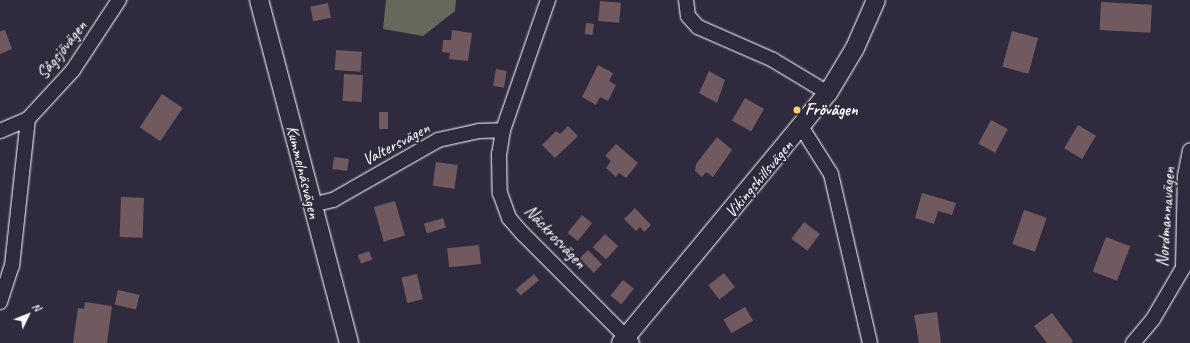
<!DOCTYPE html>
<meta charset="utf-8">
<style>
body{margin:0}
#map{position:relative;width:1190px;height:343px;overflow:hidden;background:#2f2a3d;font-family:Caveat,sans-serif}
div>[style]{position:absolute}
[style*='--x']{left:calc(var(--x)*1px);top:calc(var(--y)*1px);width:calc(var(--w)*1px);rotate:calc(var(--a)*1deg)}
.green>*{inset:0;background:#64695c}
.building>*{inset:0;background:#705a5f;transform-origin:0 0}
.roads{filter:drop-shadow(0 0 1px #fff) drop-shadow(0 0 1px #fff)}
.minor>*{height:14px;margin:-7px;padding:0 7px;transform-origin:7px;border-radius:7px;background:#2f2a3d}
.tertiary>*{height:18px;margin:-9px;padding:0 9px;transform-origin:9px;border-radius:9px;background:#2f2a3d}
.dots>*{width:11px;height:11px;translate:-50% -50%;box-sizing:border-box;border:2px solid #2f2a3d;border-radius:50%}
span{translate:-50% -50%;white-space:nowrap;text-align:center;line-height:1.15;-webkit-text-stroke:4px #2f2a3d;paint-order:stroke}
.street-label{font-size:17px;color:#fff}
.poi-label{font-size:17px;color:#fff;font-weight:700}
.left{translate:0 -50%;text-align:left}
.north{position:absolute;left:8px;top:295px;width:40px;height:40px;-webkit-text-stroke:3px #2f2a3d;paint-order:stroke;rotate:47deg;font-size:11px;font-weight:700;line-height:16px;text-align:center;color:#fff}
.north::after{content:'';display:block;margin:auto;width:14px;height:18px;background:#fff;clip-path:polygon(50% 0,100% 100%,50% 72%,0 100%)}
</style>
<div id="map">
<div class="green">
<i style="clip-path:polygon(386px 0,456px 0,455px 11px,423px 36px,383px 29px)"></i>
</div>
<div class="building">
<i style="left:600px;top:1px;width:21px;height:20px;rotate:5deg"></i>
<i style="left:1101px;top:2px;width:51px;height:28px;rotate:3deg"></i>
<i style="left:328px;top:3px;width:15px;height:18px;rotate:79deg"></i>
<i style="left:586px;top:23px;width:8px;height:11px;rotate:7deg"></i>
<i style="clip-path:polygon(5px 30px,12px 49px,0 54px,0 31px)"></i>
<i style="clip-path:polygon(452px 30px,472px 33px,468px 61px,449px 59px,450px 53px,442px 52px,443px 40px,451px 40px)"></i>
<i style="left:1012px;top:31px;width:27px;height:37px;rotate:15deg"></i>
<i style="left:336px;top:50px;width:26px;height:20px;rotate:4deg"></i>
<i style="clip-path:polygon(598px 65px,613px 73px,609px 81px,616px 85px,608px 101px,600px 97px,596px 105px,582px 97px)"></i>
<i style="left:496px;top:69px;width:11px;height:17px;rotate:10deg"></i>
<i style="clip-path:polygon(709px 71px,725px 80px,717px 103px,699px 93px)"></i>
<i style="left:344px;top:74px;width:19px;height:27px;rotate:3deg"></i>
<i style="left:162px;top:94px;width:25px;height:40px;rotate:34deg"></i>
<i style="left:745px;top:98px;width:22px;height:26px;rotate:30deg"></i>
<i style="left:379px;top:112px;width:9px;height:17px"></i>
<i style="left:991px;top:120px;width:19px;height:27px;rotate:28deg"></i>
<i style="left:1078px;top:125px;width:21px;height:27px;rotate:31deg"></i>
<i style="clip-path:polygon(568px 126px,578px 136px,555px 158px,542px 145px,556px 131px,560px 134px)"></i>
<i style="clip-path:polygon(717px 137px,732px 150px,713px 177px,706px 172px,702px 177px,695px 171px,696px 164px)"></i>
<i style="clip-path:polygon(616px 144px,638px 163px,626px 178px,619px 173px,616px 177px,606px 168px,611px 161px,605px 156px)"></i>
<i style="left:334px;top:157px;width:15px;height:12px;rotate:8deg"></i>
<i style="left:436px;top:162px;width:22px;height:24px;rotate:8deg"></i>
<i style="clip-path:polygon(922px 193px,956px 203px,952px 215px,938px 211px,934px 224px,915px 218px)"></i>
<i style="left:121px;top:197px;width:23px;height:40px;rotate:2deg"></i>
<i style="left:395px;top:201px;width:36px;height:22px;rotate:74deg"></i>
<i style="clip-path:polygon(635px 208px,651px 225px,644px 232px,640px 227px,636px 231px,624px 219px)"></i>
<i style="left:1024px;top:210px;width:24px;height:36px;rotate:19deg"></i>
<i style="left:582px;top:215px;width:13px;height:23px;rotate:39deg"></i>
<i style="left:443px;top:218px;width:10px;height:20px;rotate:73deg"></i>
<i style="left:804px;top:222px;width:20px;height:21px;rotate:37deg"></i>
<i style="left:605px;top:234px;width:18px;height:18px;rotate:43deg"></i>
<i style="left:1106px;top:237px;width:26px;height:37px;rotate:21deg"></i>
<i style="left:479px;top:245px;width:19px;height:32px;rotate:84deg"></i>
<i style="left:588px;top:250px;width:20px;height:12px;rotate:45deg"></i>
<i style="left:369px;top:251px;width:9px;height:12px;rotate:69deg"></i>
<i style="left:724px;top:273px;width:18px;height:20px;rotate:52deg"></i>
<i style="left:417px;top:274px;width:26px;height:16px;rotate:77deg"></i>
<i style="left:534px;top:274px;width:8px;height:24px;rotate:50deg"></i>
<i style="left:623px;top:280px;width:14px;height:20px;rotate:39deg"></i>
<i style="left:118px;top:290px;width:22px;height:15px;rotate:13deg"></i>
<i style="clip-path:polygon(85px 302px,112px 306px,107px 343px,73px 343px,78px 308px,84px 309px)"></i>
<i style="left:745px;top:307px;width:16px;height:25px;rotate:60deg"></i>
<i style="clip-path:polygon(937px 312px,941px 343px,919px 343px,914px 315px)"></i>
<i style="clip-path:polygon(1052px 313px,1073px 341px,1071px 343px,1047px 343px,1034px 326px)"></i>
</div>
<div class="roads">
<div class="minor">
<i style="--x:548;--y:0;--w:138;--a:109.1"></i>
<i style="--x:503;--y:130;--w:24;--a:99"></i>
<i style="--x:499;--y:154;--w:39;--a:89"></i>
<i style="--x:500;--y:193;--w:27;--a:70"></i>
<i style="--x:509;--y:218;--w:21;--a:49"></i>
<i style="--x:523;--y:234;--w:154;--a:45"></i>
<i style="--x:686;--y:0;--w:16;--a:83"></i>
<i style="--x:688;--y:16;--w:15;--a:48"></i>
<i style="--x:698;--y:27;--w:82;--a:23.7"></i>
<i style="--x:773;--y:60;--w:64;--a:31"></i>
<i style="--x:802;--y:128;--w:54;--a:57.8"></i>
<i style="--x:831;--y:174;--w:173;--a:77"></i>
<i style="--x:0;--y:131;--w:30;--a:-23"></i>
<i style="--x:311;--y:205;--w:23;--a:-13"></i>
<i style="--x:333;--y:200;--w:121;--a:-29.7"></i>
<i style="--x:438;--y:140;--w:42;--a:-12.4"></i>
<i style="--x:479;--y:131;--w:24;--a:-2"></i>
<i style="--x:0;--y:302;--w:38;--a:-72"></i>
<i style="--x:12;--y:266;--w:148;--a:-83.8"></i>
<i style="--x:28;--y:119;--w:67;--a:-47.4"></i>
<i style="--x:73;--y:70;--w:84;--a:-56.7"></i>
<i style="--x:1133;--y:343;--w:31;--a:-50"></i>
<i style="--x:1153;--y:319;--w:59;--a:-59.5"></i>
<i style="--x:1183;--y:268;--w:92;--a:-88.8"></i>
<i style="--x:1185;--y:176;--w:26;--a:-79"></i>
</div>
<div class="tertiary">
<i style="--x:259;--y:0;--w:355;--a:75.3"></i>
<i style="--x:621;--y:343;--w:325;--a:-50.4"></i>
<i style="--x:828;--y:93;--w:52;--a:-59"></i>
<i style="--x:855;--y:48;--w:52;--a:-66.4"></i>
</div>
</div>
<div class="dots">
<i style="left:797px;top:110px;background:#ffd166"></i>
</div>
<div class="street-label">
<span style="left:62px;top:50px;rotate:-52deg">Sågsjövägen</span>
<span style="left:396px;top:144px;rotate:-28deg">Valtersvägen</span>
<span style="left:303px;top:172px;rotate:76deg">Kummelnäsvägen</span>
<span style="left:759px;top:179px;rotate:-50deg">Vikingshillsvägen</span>
<span style="left:1166px;top:217px;rotate:-86deg">Nordmannavägen</span>
<span style="left:555px;top:237px;rotate:46deg">Näckrosvägen</span>
</div>
<div class="poi-label">
<span class="left" style="left:805px;top:110px">Frövägen</span>
</div>
<div class="north">N</div>
</div>
